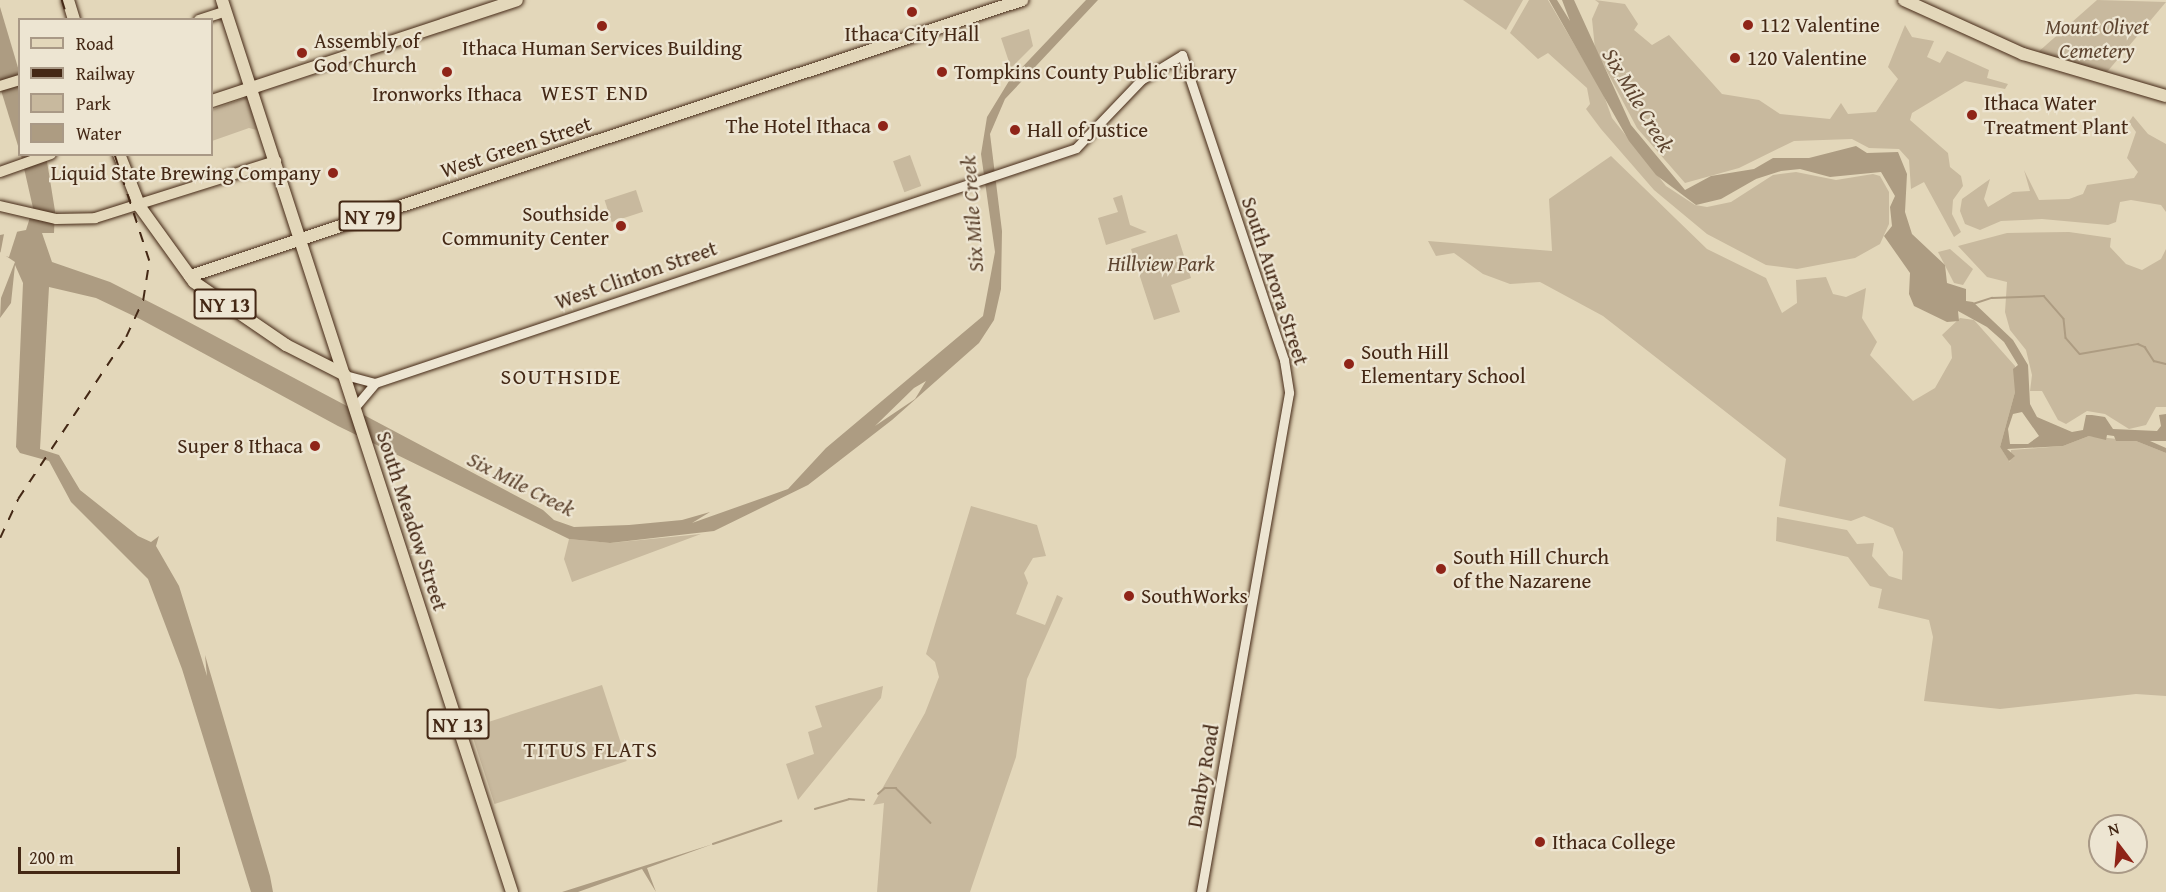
<!DOCTYPE html>
<style>
body{margin:0}
#map{position:relative;width:2166px;height:892px;overflow:hidden;background:#e3d7ba;font-family:"Gentium Book Plus",serif}
div>[style]{position:absolute}
[style*='--x']{left:calc(var(--x)*1px);top:calc(var(--y)*1px);width:calc(var(--w)*1px);rotate:calc(var(--a)*1deg)}
.green>*{inset:0;background:#c8b99e;transform-origin:0 0}
.water>*{inset:0;background:#ad9c82}
.pier>*{inset:0;background:#e3d7ba}
.stream>*{height:1.5px;margin:-0.75px;padding:0 0.75px;transform-origin:0.75px;border-radius:0.75px;background:#ad9c82}
.roads{filter:drop-shadow(0 0 2px #442815) drop-shadow(0 0 2px #442815)}
.secondary>*{height:9px;margin:-4.5px;padding:0 4.5px;transform-origin:4.5px;border-radius:4.5px;background:#ede5d2}
.primary>*{height:10px;margin:-5px;padding:0 5px;transform-origin:5px;border-radius:5px;background:#e3d7ba}
.highway>*{height:12px;margin:-6px;padding:0 6px;transform-origin:6px;border-radius:6px;background:#e3d7ba}
.rail>*{height:1.5px;margin-top:-0.75px;transform-origin:0;background:repeating-linear-gradient(90deg,#442815 0 10px,transparent 0 20px)}
.dots>*{width:16px;height:16px;translate:-50% -50%;box-sizing:border-box;border:3px solid #ede5d2;border-radius:50%}
span{translate:-50% -50%;white-space:nowrap;text-align:center;line-height:1.15;-webkit-text-stroke:4.5px #ede5d2;paint-order:stroke}
.shield-label span{padding:2px 4px;background:#ede5d2;border:2px solid;border-radius:4px;-webkit-text-stroke-width:0}
.shield-label{font-size:20px;color:#442815;font-weight:700}
.poi-label{font-size:21px;color:#442815}
.left{translate:0 -50%;text-align:left}
.right{translate:-100% -50%;text-align:right}
.park-label{font-size:21px;color:#5e4530;font-style:italic}
.street-label{font-size:21px;color:#442815}
.neighbourhood-label{font-size:22px;color:#442815;letter-spacing:1.5px}
.water-label{font-size:22px;color:#5e4530;font-style:italic}
.legend{position:absolute;left:18px;top:18px;width:195px;height:138px;box-sizing:border-box;background:#ede5d2;border:2px solid #a99986;margin:0;padding:8px 10px;list-style:none;font-size:18px;color:#442815}
.legend li{display:flex;align-items:center;gap:12px;height:30px}
.legend b{width:30px;border:2px solid #a99986}
.north{position:absolute;left:2088px;top:814px;width:60px;height:60px;box-sizing:border-box;background:#ede5d2;border:2px solid #a99986;border-radius:50%;rotate:344deg;font-size:16px;font-weight:700;line-height:24px;text-align:center;color:#442815}
.north::after{content:'';display:block;margin:auto;width:21px;height:27px;background:#8f2418;clip-path:polygon(50% 0,100% 100%,50% 72%,0 100%)}
.scale{position:absolute;left:18px;top:847px;width:162px;height:27px;box-sizing:border-box;border:3px solid #442815;border-top:0;padding-left:8px;font-size:18px;line-height:21px;white-space:nowrap;color:#442815;-webkit-text-stroke:4px #ede5d2;paint-order:stroke}
</style>
<div id="map">
<div class="green">
<i style="clip-path:polygon(1463px 0,1523px 0,1506px 30px)"></i>
<i style="clip-path:polygon(1529px 0,1548px 0,1603px 93px,1612px 118px,1666px 186px,1695px 205px,1707px 207px,1731px 202px,1773px 175px,1796px 172px,1836px 180px,1873px 174px,1880px 176px,1889px 192px,1889px 224px,1880px 244px,1855px 258px,1797px 269px,1766px 265px,1707px 234px,1654px 190px,1601px 129px,1586px 109px,1590px 104px,1587px 88px,1548px 53px,1538px 59px,1510px 33px)"></i>
<i style="clip-path:polygon(1595px 0,1625px 4px,1638px 24px,1634px 30px,1652px 45px,1669px 35px,1722px 94px,1759px 100px,1780px 114px,1830px 119px,1841px 103px,1848px 114px,1876px 112px,1898px 79px,1888px 67px,1905px 25px,1912px 37px,1934px 41px,1927px 57px,1940px 63px,1947px 51px,1989px 70px,1987px 78px,2008px 84px,2005px 89px,1965px 81px,1912px 113px,1910px 120px,1948px 153px,1950px 167px,1961px 176px,1963px 186px,1953px 200px,1952px 214px,1961px 232px,1954px 237px,1924px 182px,1911px 189px,1909px 160px,1899px 149px,1869px 148px,1852px 139px,1794px 141px,1739px 168px,1685px 183px,1637px 128px,1595px 49px,1592px 19px,1599px 3px)"></i>
<i style="clip-path:polygon(2097px 0,2166px 2px,2107px 72px,2037px 53px)"></i>
<i style="clip-path:polygon(1029px 29px,1033px 46px,1011px 68px,1001px 38px)"></i>
<i style="clip-path:polygon(247px 97px,257px 130px,249px 128px,212px 141px,212px 110px)"></i>
<i style="clip-path:polygon(2133px 116px,2148px 134px,2166px 144px,2166px 212px,2161px 205px,2131px 200px,2120px 202px,2116px 222px,2108px 225px,2042px 219px,2001px 221px,1980px 230px,1965px 224px,1960px 211px,1962px 199px,1990px 179px,1984px 199px,1988px 207px,2013px 192px,2030px 191px,2024px 170px,2039px 200px,2069px 199px,2083px 194px,2087px 185px,2134px 178px,2138px 172px,2127px 158px,2136px 132px,2129px 122px)"></i>
<i style="left:910px;top:155px;width:33px;height:18px;rotate:70deg"></i>
<i style="clip-path:polygon(1611px 156px,1707px 249px,1766px 278px,1782px 313px,1797px 303px,1796px 280px,1826px 277px,1833px 294px,1846px 297px,1866px 288px,1862px 318px,1877px 342px,1870px 355px,1913px 401px,1935px 388px,1952px 358px,1951px 346px,1942px 335px,1960px 318px,1974px 320px,2015px 366px,2015px 392px,2000px 447px,2010px 462px,2011px 450px,2063px 446px,2089px 436px,2136px 441px,2166px 453px,2166px 696px,2136px 694px,2000px 709px,1924px 701px,1933px 637px,1929px 620px,1878px 608px,1882px 589px,1870px 586px,1848px 557px,1776px 541px,1777px 517px,1847px 530px,1857px 544px,1874px 543px,1872px 556px,1889px 576px,1902px 580px,1903px 552px,1893px 528px,1864px 516px,1851px 521px,1779px 506px,1786px 459px,1603px 316px,1540px 282px,1510px 284px,1483px 274px,1454px 253px,1436px 256px,1428px 241px,1552px 251px,1549px 199px)"></i>
<i style="left:636px;top:190px;width:23px;height:33px;rotate:72deg"></i>
<i style="clip-path:polygon(1122px 195px,1130px 225px,1147px 232px,1106px 245px,1098px 218px,1118px 212px,1113px 198px)"></i>
<i style="clip-path:polygon(2069px 232px,2111px 238px,2110px 247px,2126px 264px,2142px 270px,2161px 259px,2166px 249px,2166px 407px,2156px 407px,2146px 425px,2129px 429px,2105px 414px,2087px 411px,2066px 424px,2058px 420px,2042px 391px,2030px 391px,2032px 375px,2026px 350px,2010px 330px,2005px 312px,2007px 282px,1987px 277px,1958px 246px,2007px 233px)"></i>
<i style="clip-path:polygon(1177px 234px,1191px 278px,1171px 285px,1180px 312px,1154px 320px,1131px 249px)"></i>
<i style="clip-path:polygon(1950px 249px,1973px 269px,1963px 285px,1954px 283px,1938px 252px)"></i>
<i style="clip-path:polygon(971px 506px,1037px 525px,1046px 556px,1033px 558px,1024px 573px,1028px 583px,1016px 614px,1045px 625px,1057px 595px,1063px 598px,1027px 679px,1016px 757px,970px 892px,877px 892px,884px 803px,873px 805px,925px 713px,939px 677px,935px 662px,926px 654px)"></i>
<i style="clip-path:polygon(701px 534px,572px 582px,564px 559px,569px 539px,610px 543px)"></i>
<i style="left:602px;top:685px;width:80px;height:139px;rotate:72deg"></i>
<i style="clip-path:polygon(883px 686px,881px 698px,798px 800px,786px 764px,814px 754px,808px 732px,822px 727px,815px 706px)"></i>
</div>
<div class="water">
<i style="clip-path:polygon(evenodd,1086px 0,1098px 0,1005px 99px,990px 134px,1002px 231px,1001px 289px,994px 320px,979px 343px,892px 420px,808px 485px,714px 531px,610px 543px,569px 539px,338px 426px,140px 319px,96px 298px,49px 287px,40px 449px,59px 455px,80px 490px,138px 536px,151px 542px,159px 536px,156px 546px,179px 586px,207px 676px,205px 655px,270px 876px,273px 892px,251px 892px,182px 669px,148px 579px,71px 502px,49px 461px,20px 453px,16px 447px,23px 283px,15px 265px,11px 303px,0 318px,1px 298px,15px 262px,0 252px,0 235px,26px 230px,33px 208px,21px 155px,46px 155px,55px 211px,54px 233px,42px 233px,52px 262px,110px 282px,183px 319px,543px 510px,554px 520px,574px 527px,629px 525px,682px 520px,710px 512px,692px 523px,788px 489px,826px 448px,983px 316px,995px 252px,981px 154px,987px 117px,1009px 81px,1086px 0,926px 381px,915px 399px,875px 426px,914px 388px,926px 381px)"></i>
<i style="clip-path:polygon(evenodd,1549px 0,1557px 0,1570px 21px,1562px 0,1574px 0,1631px 125px,1685px 190px,1711px 176px,1754px 169px,1773px 158px,1809px 158px,1856px 146px,1867px 153px,1898px 152px,1907px 174px,1905px 212px,1912px 234px,1945px 265px,1947px 283px,1966px 289px,1966px 301px,1973px 302px,2013px 340px,2028px 365px,2030px 404px,2037px 417px,2072px 432px,2083px 430px,2086px 415px,2092px 415px,2105px 417px,2113px 429px,2157px 431px,2161px 426px,2159px 415px,2166px 414px,2166px 441px,2150px 441px,2166px 448px,2166px 453px,2136px 441px,2116px 441px,2114px 436px,2107px 435px,2106px 440px,2089px 436px,2063px 446px,2007px 449px,2015px 456px,2009px 461px,2000px 447px,2015px 392px,2013px 369px,2018px 365px,2004px 342px,1987px 327px,1958px 311px,1959px 321px,1947px 322px,1914px 306px,1909px 294px,1910px 273px,1884px 236px,1892px 226px,1890px 207px,1895px 196px,1881px 172px,1830px 177px,1800px 169px,1781px 171px,1756px 179px,1721px 199px,1696px 205px,1656px 175px,1629px 141px,1549px 0,2022px 412px,2039px 436px,2028px 444px,2010px 444px,2008px 429px,2013px 414px,2022px 412px)"></i>
<i style="clip-path:polygon(0 7px,19px 71px,19px 149px,0 87px)"></i>
<i style="clip-path:polygon(713px 844px,647px 868px,656px 892px,642px 869px,578px 892px,562px 892px)"></i>
</div>
<div class="pier">
<i style="clip-path:polygon(5px 229px,18px 229px,9px 257px,0 255px)"></i>
</div>
<div class="stream">
<i style="--x:1973;--y:304;--w:20;--a:-18"></i>
<i style="--x:1992;--y:298;--w:52;--a:-2.2"></i>
<i style="--x:2044;--y:296;--w:30;--a:49"></i>
<i style="--x:2064;--y:319;--w:19;--a:84"></i>
<i style="--x:2066;--y:338;--w:21;--a:49"></i>
<i style="--x:2080;--y:354;--w:59;--a:-9.8"></i>
<i style="--x:2138;--y:344;--w:8;--a:23"></i>
<i style="--x:2145;--y:347;--w:17;--a:57"></i>
<i style="--x:2154;--y:361;--w:12;--a:14"></i>
<i style="--x:878;--y:794;--w:9;--a:-41"></i>
<i style="--x:885;--y:788;--w:11;--a:0"></i>
<i style="--x:896;--y:788;--w:49;--a:45"></i>
<i style="--x:815;--y:809;--w:35;--a:-16"></i>
<i style="--x:849;--y:799;--w:15;--a:4"></i>
<i style="--x:713;--y:844;--w:72;--a:-18.7"></i>
</div>
<div class="roads">
<div class="secondary">
<i style="--x:345;--y:375;--w:31;--a:15"></i>
<i style="--x:375;--y:383;--w:739;--a:-18.53"></i>
<i style="--x:1076;--y:148;--w:94;--a:-46.3"></i>
<i style="--x:1141;--y:80;--w:48;--a:-31.4"></i>
<i style="--x:1182;--y:55;--w:322;--a:71.5"></i>
<i style="--x:1284;--y:360;--w:33;--a:81"></i>
<i style="--x:1289;--y:393;--w:507;--a:100"></i>
<i style="--x:355;--y:407;--w:31;--a:-50"></i>
</div>
<div class="primary">
<i style="--x:199;--y:20;--w:28;--a:-18"></i>
<i style="--x:0;--y:86;--w:21;--a:-17"></i>
<i style="--x:0;--y:172;--w:54;--a:-19.4"></i>
<i style="--x:0;--y:206;--w:57;--a:13.1"></i>
<i style="--x:56;--y:219;--w:39;--a:-1"></i>
<i style="--x:95;--y:218;--w:190;--a:-17.5"></i>
</div>
<div class="highway">
<i style="--x:68;--y:0;--w:21;--a:73"></i>
<i style="--x:222;--y:0;--w:938;--a:71.99"></i>
<i style="--x:1904;--y:0;--w:131;--a:24.4"></i>
<i style="--x:2023;--y:54;--w:149;--a:16.4"></i>
<i style="--x:212;--y:101;--w:321;--a:-18.3"></i>
<i style="--x:119;--y:154;--w:57;--a:68.4"></i>
<i style="--x:140;--y:207;--w:92;--a:54.2"></i>
<i style="--x:194;--y:282;--w:112;--a:34.4"></i>
<i style="--x:286;--y:345;--w:66;--a:27"></i>
<i style="--x:190;--y:276;--w:877;--a:-18.35"></i>
</div>
</div>
<div class="rail">
<i style="--x:62;--y:0;--w:21;--a:73"></i>
<i style="--x:0;--y:538;--w:43;--a:-65.2"></i>
<i style="--x:18;--y:499;--w:195;--a:-56.3"></i>
<i style="--x:126;--y:337;--w:41;--a:-65.3"></i>
<i style="--x:143;--y:300;--w:39;--a:-81"></i>
<i style="--x:149;--y:261;--w:113;--a:-108.1"></i>
</div>
<div class="dots">
<i style="left:912px;top:12px;background:#8f2418"></i>
<i style="left:1748px;top:25px;background:#8f2418"></i>
<i style="left:602px;top:26px;background:#8f2418"></i>
<i style="left:302px;top:53px;background:#8f2418"></i>
<i style="left:1735px;top:58px;background:#8f2418"></i>
<i style="left:447px;top:72px;background:#8f2418"></i>
<i style="left:942px;top:72px;background:#8f2418"></i>
<i style="left:1972px;top:115px;background:#8f2418"></i>
<i style="left:883px;top:126px;background:#8f2418"></i>
<i style="left:1015px;top:130px;background:#8f2418"></i>
<i style="left:333px;top:173px;background:#8f2418"></i>
<i style="left:621px;top:226px;background:#8f2418"></i>
<i style="left:1349px;top:364px;background:#8f2418"></i>
<i style="left:315px;top:446px;background:#8f2418"></i>
<i style="left:1441px;top:569px;background:#8f2418"></i>
<i style="left:1129px;top:596px;background:#8f2418"></i>
<i style="left:1540px;top:842px;background:#8f2418"></i>
</div>
<div class="shield-label">
<span style="left:370px;top:216px">NY 79</span>
<span style="left:225px;top:304px">NY 13</span>
<span style="left:458px;top:724px">NY 13</span>
</div>
<div class="poi-label">
<span class="left" style="left:1760px;top:25px">112 Valentine</span>
<span style="left:912px;top:34px">Ithaca City Hall</span>
<span class="left" style="left:314px;top:53px">Assembly of<br>God Church</span>
<span style="left:602px;top:48px">Ithaca Human Services Building</span>
<span class="left" style="left:1747px;top:58px">120 Valentine</span>
<span class="left" style="left:954px;top:72px">Tompkins County Public Library</span>
<span style="left:447px;top:94px">Ironworks Ithaca</span>
<span class="left" style="left:1984px;top:115px">Ithaca Water<br>Treatment Plant</span>
<span class="right" style="left:871px;top:126px">The Hotel Ithaca</span>
<span class="left" style="left:1027px;top:130px">Hall of Justice</span>
<span class="right" style="left:321px;top:173px">Liquid State Brewing Company</span>
<span class="right" style="left:609px;top:226px">Southside<br>Community Center</span>
<span class="left" style="left:1361px;top:364px">South Hill<br>Elementary School</span>
<span class="right" style="left:303px;top:446px">Super 8 Ithaca</span>
<span class="left" style="left:1453px;top:569px">South Hill Church<br>of the Nazarene</span>
<span class="left" style="left:1141px;top:596px">SouthWorks</span>
<span class="left" style="left:1552px;top:842px">Ithaca College</span>
</div>
<div class="park-label">
<span style="left:2097px;top:39px">Mount Olivet<br>Cemetery</span>
<span style="left:1161px;top:264px">Hillview Park</span>
</div>
<div class="street-label">
<span style="left:516px;top:147px;rotate:-18deg">West Green Street</span>
<span style="left:636px;top:275px;rotate:-19deg">West Clinton Street</span>
<span style="left:1275px;top:281px;rotate:72deg">South Aurora Street</span>
<span style="left:412px;top:521px;rotate:72deg">South Meadow Street</span>
<span style="left:1203px;top:776px;rotate:-80deg">Danby Road</span>
</div>
<div class="neighbourhood-label">
<span style="left:595px;top:93px">WEST END</span>
<span style="left:561px;top:377px">SOUTHSIDE</span>
<span style="left:591px;top:750px">TITUS FLATS</span>
</div>
<div class="water-label">
<span style="left:1638px;top:100px;rotate:59deg">Six Mile Creek</span>
<span style="left:972px;top:214px;rotate:-94deg">Six Mile Creek</span>
<span style="left:521px;top:484px;rotate:27deg">Six Mile Creek</span>
</div>
<ul class="legend">
<li><b style="height:8px;background:#e3d7ba"></b>Road</li>
<li><b style="height:8px;background:#442815"></b>Railway</li>
<li><b style="height:16px;background:#c8b99e"></b>Park</li>
<li><b style="height:16px;background:#ad9c82"></b>Water</li>
</ul>
<div class="north">N</div>
<div class="scale">200 m</div>
</div>
